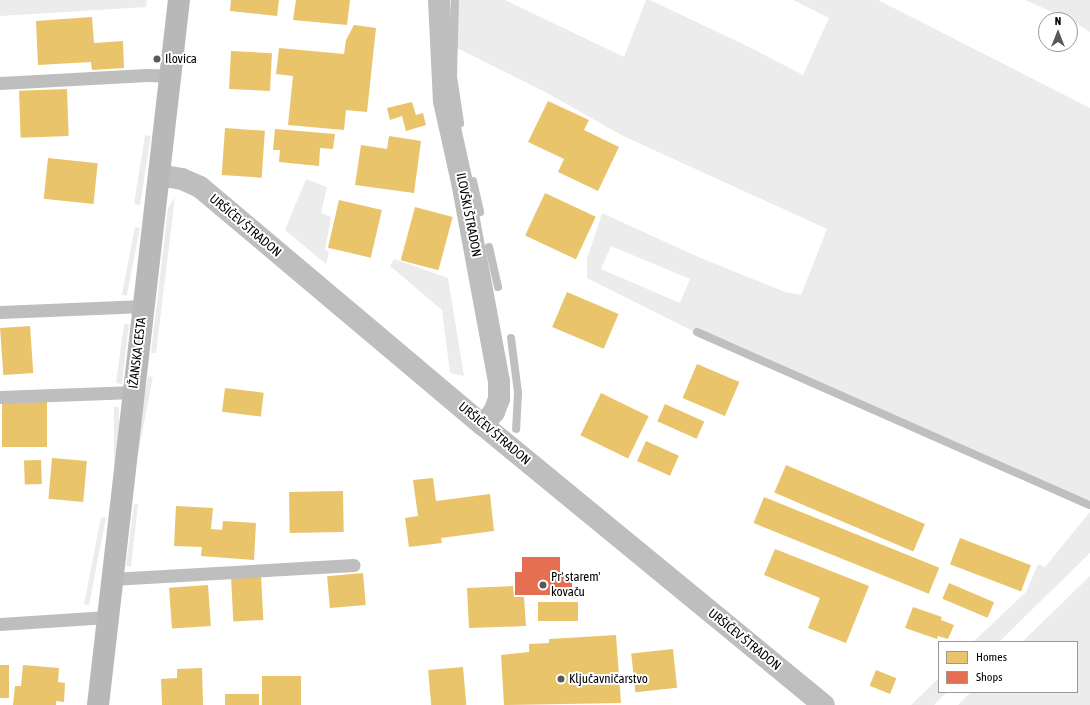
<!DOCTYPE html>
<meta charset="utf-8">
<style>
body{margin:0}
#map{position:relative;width:1090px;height:705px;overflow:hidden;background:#fff;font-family:"Asap Condensed",sans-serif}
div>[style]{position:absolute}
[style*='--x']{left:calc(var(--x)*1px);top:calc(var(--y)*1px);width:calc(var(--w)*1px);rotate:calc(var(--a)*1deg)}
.green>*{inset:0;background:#ececec;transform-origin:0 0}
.homes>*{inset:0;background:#e9c46a;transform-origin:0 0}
.shops>*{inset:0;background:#e76f51}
.stream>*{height:8px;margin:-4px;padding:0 4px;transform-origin:4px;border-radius:4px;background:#bfbfbf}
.service>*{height:13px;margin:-6.5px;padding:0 6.5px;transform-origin:6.5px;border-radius:6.5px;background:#bebebe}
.minor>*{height:22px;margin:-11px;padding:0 11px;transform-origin:11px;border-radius:11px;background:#bebebe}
.secondary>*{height:22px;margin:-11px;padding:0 11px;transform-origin:11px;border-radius:11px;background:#b8b8b8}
.dots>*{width:11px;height:11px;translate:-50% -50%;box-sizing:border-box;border:2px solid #fff;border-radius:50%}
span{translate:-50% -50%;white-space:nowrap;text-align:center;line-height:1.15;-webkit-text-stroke:4px #fff;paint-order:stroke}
.poi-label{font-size:13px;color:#000}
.left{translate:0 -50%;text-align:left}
.street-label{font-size:13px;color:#000}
.legend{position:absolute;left:938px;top:641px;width:140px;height:52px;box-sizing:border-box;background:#fff;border:1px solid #999;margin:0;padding:5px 7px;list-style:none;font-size:12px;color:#000}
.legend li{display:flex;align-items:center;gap:8px;height:20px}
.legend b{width:20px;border:1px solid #999}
.north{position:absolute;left:1038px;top:12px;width:40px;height:40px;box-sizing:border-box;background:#fff;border:1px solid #999;border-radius:50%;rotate:0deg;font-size:11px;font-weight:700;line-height:16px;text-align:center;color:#000}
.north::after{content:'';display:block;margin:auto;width:14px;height:18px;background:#595959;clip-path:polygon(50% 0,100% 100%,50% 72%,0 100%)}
</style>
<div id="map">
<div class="green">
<i style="clip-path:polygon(0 0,147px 0,146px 7px,0 16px)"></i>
<i style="clip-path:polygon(evenodd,450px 0,505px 0,624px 57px,646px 0,650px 0,749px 47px,803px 75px,829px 18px,793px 0,878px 0,1090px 108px,1090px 505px,717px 343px,587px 278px,587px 259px,602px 213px,696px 256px,785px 292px,801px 295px,827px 229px,623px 136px,547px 93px,451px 45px,450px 0,611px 246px,690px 279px,680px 303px,601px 269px,611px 246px)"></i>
<i style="clip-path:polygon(1025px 0,1090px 0,1090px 32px,1070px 20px)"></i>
<i style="left:145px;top:135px;width:6px;height:70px;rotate:9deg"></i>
<i style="clip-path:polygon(306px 179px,327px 187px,321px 213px,331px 217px,325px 250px,329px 252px,326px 264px,285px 230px)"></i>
<i style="clip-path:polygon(175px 197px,156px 353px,151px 353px,168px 208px)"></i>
<i style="left:135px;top:227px;width:5px;height:69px;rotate:11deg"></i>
<i style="clip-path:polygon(394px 259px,448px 278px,464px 376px,450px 373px,442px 310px,390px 266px)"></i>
<i style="clip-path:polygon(124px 324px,129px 324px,122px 384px,116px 383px)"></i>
<i style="left:148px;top:376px;width:5px;height:106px;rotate:11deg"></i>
<i style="left:114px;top:407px;width:5px;height:87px"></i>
<i style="clip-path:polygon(134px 504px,138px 504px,131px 567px,126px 566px)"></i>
<i style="clip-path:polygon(1090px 512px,1090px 553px,999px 642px,973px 642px,1026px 592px,1038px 564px,1045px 567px)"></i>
<i style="left:101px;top:517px;width:5px;height:89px;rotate:11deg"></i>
<i style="clip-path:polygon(1090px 576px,1090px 705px,958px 705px,971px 692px,1077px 692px,1077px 642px,1022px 642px)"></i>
<i style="clip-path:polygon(939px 678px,939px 692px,947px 692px,934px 705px,911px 705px)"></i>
</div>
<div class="homes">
<i style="clip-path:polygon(231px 0,279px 0,277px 16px,230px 11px)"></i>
<i style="clip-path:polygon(296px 0,350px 0,347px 25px,293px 20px)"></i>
<i style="clip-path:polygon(92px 17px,94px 43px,123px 41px,124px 68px,92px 70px,91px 62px,38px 65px,36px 21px)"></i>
<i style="clip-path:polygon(354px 25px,376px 28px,367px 112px,346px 110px,344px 130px,288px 125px,293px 76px,276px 74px,279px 48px,344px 54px,346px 40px)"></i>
<i style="left:231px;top:51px;width:41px;height:38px;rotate:3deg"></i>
<i style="left:67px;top:89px;width:47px;height:48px;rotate:88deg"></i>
<i style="clip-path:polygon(548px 101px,589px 120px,584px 130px,619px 147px,598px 191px,558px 172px,564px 159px,528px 142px)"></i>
<i style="clip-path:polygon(412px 102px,416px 115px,423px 113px,426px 125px,406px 131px,402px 116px,390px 120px,387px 108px)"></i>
<i style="left:225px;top:128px;width:40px;height:47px;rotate:4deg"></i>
<i style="clip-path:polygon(275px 129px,335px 134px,333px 149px,320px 148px,319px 166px,279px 162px,280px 150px,273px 150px)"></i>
<i style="clip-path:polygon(389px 136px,421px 141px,414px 193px,355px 185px,361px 145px,387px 149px)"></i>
<i style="left:48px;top:158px;width:50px;height:41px;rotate:6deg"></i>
<i style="left:545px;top:193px;width:56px;height:47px;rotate:25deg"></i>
<i style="left:339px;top:200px;width:44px;height:49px;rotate:13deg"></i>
<i style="left:415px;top:207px;width:39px;height:55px;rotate:15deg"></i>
<i style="left:567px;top:292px;width:56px;height:38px;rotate:23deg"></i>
<i style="left:30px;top:326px;width:47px;height:30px;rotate:86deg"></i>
<i style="left:697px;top:364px;width:46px;height:37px;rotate:23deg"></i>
<i style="left:225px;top:388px;width:39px;height:24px;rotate:7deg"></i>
<i style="left:601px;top:393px;width:53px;height:47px;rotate:26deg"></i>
<i style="left:2px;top:401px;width:45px;height:46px"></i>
<i style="left:665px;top:404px;width:43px;height:19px;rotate:24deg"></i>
<i style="left:646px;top:441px;width:36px;height:22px;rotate:24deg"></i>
<i style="left:52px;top:458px;width:35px;height:41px;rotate:5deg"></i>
<i style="left:41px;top:460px;width:24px;height:17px;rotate:88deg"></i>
<i style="left:786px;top:465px;width:151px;height:30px;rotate:23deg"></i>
<i style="clip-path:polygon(433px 478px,436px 501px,490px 494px,494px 531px,441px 538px,442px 543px,409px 547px,405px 518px,418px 516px,413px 480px)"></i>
<i style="left:343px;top:491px;width:41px;height:54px;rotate:89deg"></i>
<i style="left:764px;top:497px;width:189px;height:28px;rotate:22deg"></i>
<i style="clip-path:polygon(176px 506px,213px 508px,211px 529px,222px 530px,223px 521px,256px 523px,254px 560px,201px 556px,202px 547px,174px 546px)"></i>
<i style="left:960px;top:538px;width:76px;height:28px;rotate:21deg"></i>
<i style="clip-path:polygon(775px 549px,869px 586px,846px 643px,808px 628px,820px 598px,764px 575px)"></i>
<i style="left:363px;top:573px;width:32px;height:36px;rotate:85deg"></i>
<i style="left:261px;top:576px;width:44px;height:30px;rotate:87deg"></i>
<i style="left:949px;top:583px;width:49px;height:17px;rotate:23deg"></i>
<i style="left:208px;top:585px;width:41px;height:39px;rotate:86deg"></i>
<i style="clip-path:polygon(513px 586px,514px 597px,524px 597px,526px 626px,469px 628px,467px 588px)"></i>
<i style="left:578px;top:602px;width:19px;height:40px;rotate:90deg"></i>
<i style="clip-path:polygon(913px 607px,942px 617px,941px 620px,954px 625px,948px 639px,938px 636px,937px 639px,905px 628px)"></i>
<i style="clip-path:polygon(616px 635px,621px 703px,504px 705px,501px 655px,529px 652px,529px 644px,549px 643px,549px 639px)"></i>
<i style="left:673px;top:649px;width:39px;height:42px;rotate:84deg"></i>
<i style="left:0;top:665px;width:9px;height:33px"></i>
<i style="clip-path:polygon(23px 665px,59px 668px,58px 682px,65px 683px,64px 702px,56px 701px,56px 705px,13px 705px,15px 686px,21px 686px)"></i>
<i style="left:463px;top:667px;width:38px;height:35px;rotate:85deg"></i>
<i style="clip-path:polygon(202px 668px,203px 705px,162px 705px,161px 679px,177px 678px,177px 669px)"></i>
<i style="left:876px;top:670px;width:22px;height:17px;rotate:22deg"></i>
<i style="left:301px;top:676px;width:29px;height:39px;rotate:90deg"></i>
<i style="left:259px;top:694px;width:11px;height:34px;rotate:90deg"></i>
</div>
<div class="shops">
<i style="clip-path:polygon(522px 557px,560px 557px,560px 575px,572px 575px,572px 595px,515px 595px,515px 572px,522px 572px)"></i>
</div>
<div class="stream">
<i style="--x:455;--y:0;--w:76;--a:91.5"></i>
<i style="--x:453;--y:76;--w:48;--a:81.5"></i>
<i style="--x:473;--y:181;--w:32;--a:77"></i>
<i style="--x:489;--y:247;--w:41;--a:77.3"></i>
<i style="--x:697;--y:332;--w:429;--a:23.8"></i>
<i style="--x:511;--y:338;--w:55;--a:82.7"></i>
<i style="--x:518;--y:393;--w:36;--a:93"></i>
</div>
<div class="service">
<i style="--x:0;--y:83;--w:147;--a:-3.1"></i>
<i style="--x:147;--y:75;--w:23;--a:2"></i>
<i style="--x:0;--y:312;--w:144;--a:-2.4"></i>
<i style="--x:0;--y:397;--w:134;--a:-2.1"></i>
<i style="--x:112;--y:579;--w:242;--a:-3.3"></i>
<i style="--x:0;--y:624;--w:108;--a:-3.7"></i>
</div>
<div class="minor">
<i style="--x:439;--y:0;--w:101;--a:87.2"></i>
<i style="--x:444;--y:101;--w:83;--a:77.5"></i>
<i style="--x:462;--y:182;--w:202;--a:79.5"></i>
<i style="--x:499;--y:381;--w:18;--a:90"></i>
<i style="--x:499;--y:399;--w:14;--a:111"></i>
<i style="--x:494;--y:412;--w:17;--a:130"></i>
<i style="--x:159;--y:175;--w:23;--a:10"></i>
<i style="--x:182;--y:179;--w:20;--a:24"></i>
<i style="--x:200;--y:187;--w:370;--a:40.1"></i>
<i style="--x:483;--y:425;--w:441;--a:39.4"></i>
</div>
<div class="secondary">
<i style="--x:98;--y:705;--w:710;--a:-83.45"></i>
</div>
<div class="dots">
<i style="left:157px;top:59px;background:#595959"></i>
<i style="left:543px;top:585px;background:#595959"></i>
<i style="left:561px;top:679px;background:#595959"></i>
</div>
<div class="poi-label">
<span class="left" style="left:165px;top:59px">Ilovica</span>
<span class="left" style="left:551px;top:585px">Pr' starem'<br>kovaču</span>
<span class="left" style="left:569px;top:679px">Ključavničarstvo</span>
</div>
<div class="street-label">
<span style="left:468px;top:215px;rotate:79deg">ILOVŠKI ŠTRADON</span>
<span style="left:245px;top:226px;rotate:40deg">URŠIČEV ŠTRADON</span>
<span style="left:138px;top:353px;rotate:-83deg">IŽANSKA CESTA</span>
<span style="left:494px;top:434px;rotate:40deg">URŠIČEV ŠTRADON</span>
<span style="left:744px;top:640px;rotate:39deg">URŠIČEV ŠTRADON</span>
</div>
<ul class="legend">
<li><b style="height:11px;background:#e9c46a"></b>Homes</li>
<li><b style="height:11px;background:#e76f51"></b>Shops</li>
</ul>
<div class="north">N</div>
</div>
